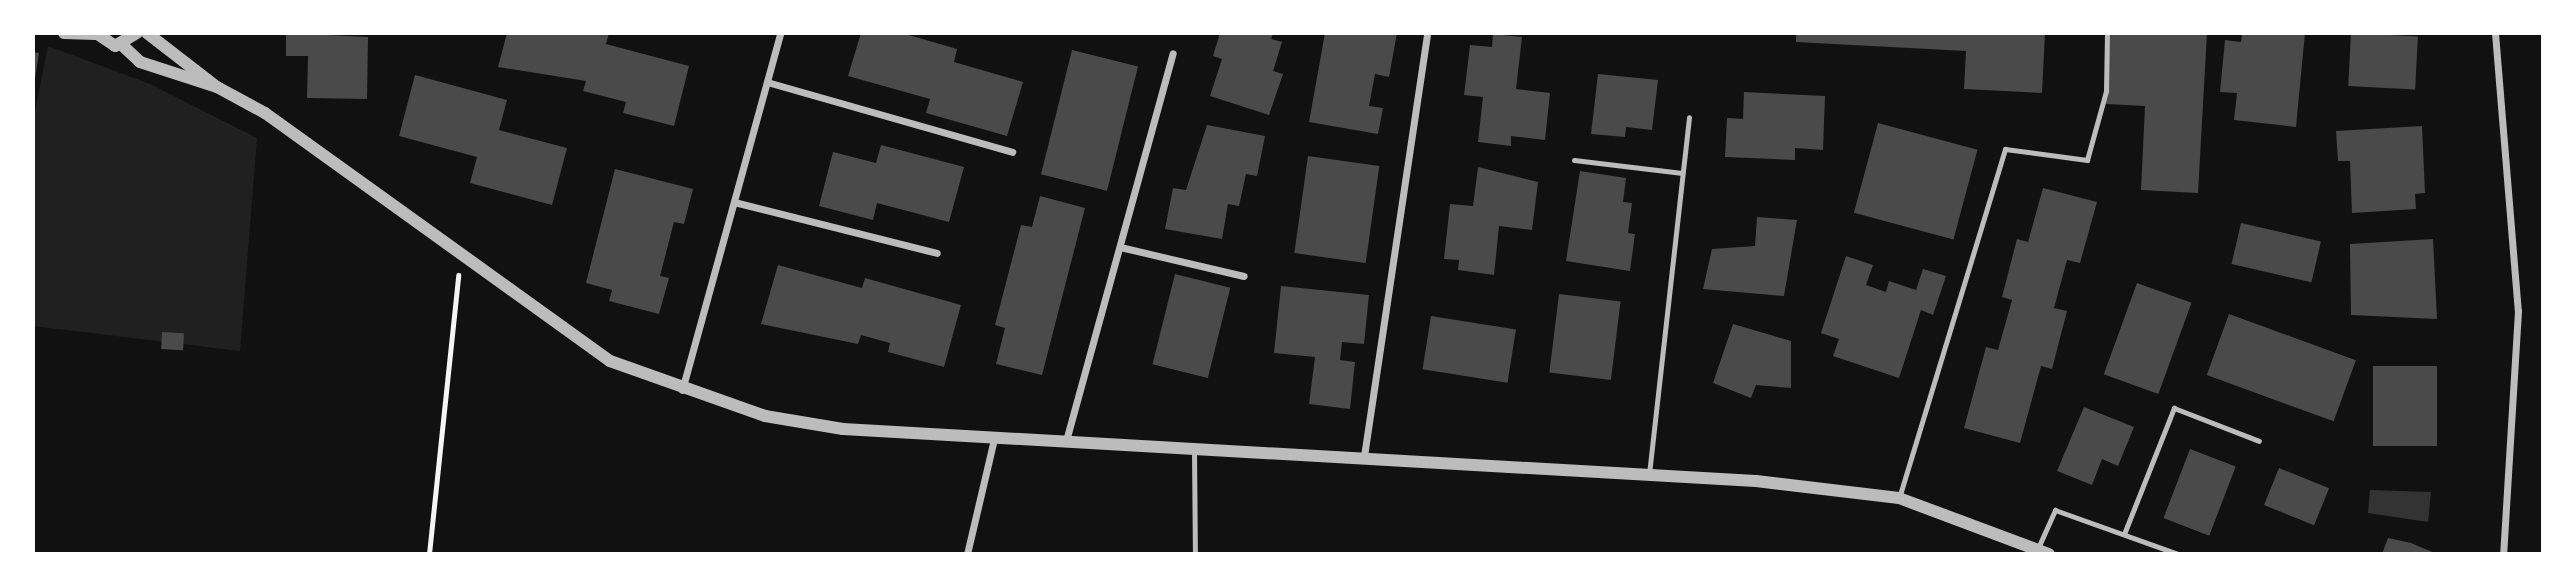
<!DOCTYPE html>
<style>
body{margin:0}
#map{position:relative;width:2576px;height:587px;overflow:hidden;background:#111;font-family:"Golos Text",sans-serif}
div>[style]{position:absolute}
[style*='--x']{left:calc(var(--x)*1px);top:calc(var(--y)*1px);width:calc(var(--w)*1px);rotate:calc(var(--a)*1deg)}
.green>*{inset:0;background:#202020}
.water>*{inset:0;background:#333}
.building>*{inset:0;background:#4a4a4a;transform-origin:0 0}
.path>*{height:4.5px;margin:-2.25px;padding:0 2.25px;transform-origin:2.25px;border-radius:2.25px;background:#f5f5f5}
.service>*{height:5px;margin:-2.5px;padding:0 2.5px;transform-origin:2.5px;border-radius:2.5px;background:#bcbcbc}
.minor>*{height:7px;margin:-3.5px;padding:0 3.5px;transform-origin:3.5px;border-radius:3.5px;background:#bcbcbc}
.tertiary>*{height:12px;margin:-6px;padding:0 6px;transform-origin:6px;border-radius:6px;background:#bcbcbc}
span{translate:-50% -50%;white-space:nowrap;text-align:center;line-height:1.15;-webkit-text-stroke:7px #fff;paint-order:stroke}
.frame{position:absolute;inset:0;border:35px solid #fff;pointer-events:none}
</style>
<div id="map">
<div class="green">
<i style="clip-path:polygon(48px 46px,150px 84px,257px 138px,240px 351px,33px 326px,33px 122px)"></i>
</div>
<div class="water">
<i style="clip-path:polygon(2370px 490px,2431px 492px,2428px 522px,2368px 513px)"></i>
</div>
<div class="building">
<i style="clip-path:polygon(286px 33px,368px 37px,367px 99px,307px 98px,308px 56px,286px 56px)"></i>
<i style="clip-path:polygon(507px 33px,609px 33px,606px 44px,689px 66px,674px 126px,623px 113px,626px 102px,583px 91px,586px 81px,498px 67px)"></i>
<i style="clip-path:polygon(861px 33px,902px 33px,957px 49px,954px 62px,1023px 82px,1007px 136px,926px 113px,930px 99px,848px 76px)"></i>
<i style="clip-path:polygon(1220px 33px,1273px 33px,1271px 39px,1282px 42px,1273px 71px,1283px 74px,1269px 115px,1210px 96px,1222px 59px,1213px 56px)"></i>
<i style="clip-path:polygon(1325px 33px,1397px 33px,1389px 77px,1375px 74px,1369px 106px,1383px 108px,1378px 134px,1309px 122px)"></i>
<i style="clip-path:polygon(1796px 33px,2045px 33px,2042px 93px,1964px 89px,1966px 51px,1796px 42px)"></i>
<i style="clip-path:polygon(2110px 33px,2207px 33px,2198px 193px,2141px 190px,2145px 106px,2106px 104px)"></i>
<i style="clip-path:polygon(2242px 33px,2305px 33px,2296px 127px,2234px 120px,2237px 93px,2220px 92px,2225px 40px,2241px 42px)"></i>
<i style="left:2351px;top:33px;width:67px;height:53px;rotate:3deg"></i>
<i style="clip-path:polygon(1493px 34px,1522px 37px,1516px 89px,1550px 93px,1545px 140px,1511px 136px,1511px 146px,1478px 142px,1483px 97px,1464px 95px,1470px 45px,1492px 47px)"></i>
<i style="left:1072px;top:50px;width:68px;height:128px;rotate:14deg"></i>
<i style="clip-path:polygon(33px 52px,39px 53px,35px 79px,33px 79px)"></i>
<i style="clip-path:polygon(1598px 74px,1658px 80px,1652px 130px,1626px 127px,1625px 137px,1591px 134px)"></i>
<i style="clip-path:polygon(415px 75px,507px 100px,499px 130px,567px 148px,552px 205px,470px 183px,477px 157px,399px 136px)"></i>
<i style="clip-path:polygon(1744px 92px,1825px 96px,1823px 150px,1795px 148px,1795px 160px,1725px 157px,1727px 118px,1743px 119px)"></i>
<i style="left:1878px;top:123px;width:103px;height:93px;rotate:15deg"></i>
<i style="clip-path:polygon(1207px 125px,1265px 136px,1257px 176px,1246px 174px,1239px 206px,1228px 204px,1222px 239px,1165px 229px,1173px 188px,1186px 190px)"></i>
<i style="clip-path:polygon(2422px 126px,2425px 193px,2415px 194px,2416px 209px,2352px 213px,2350px 161px,2338px 161px,2336px 131px)"></i>
<i style="clip-path:polygon(881px 145px,964px 167px,949px 222px,877px 203px,873px 220px,819px 206px,833px 152px,876px 163px)"></i>
<i style="left:1308px;top:156px;width:72px;height:98px;rotate:8deg"></i>
<i style="clip-path:polygon(1478px 167px,1538px 182px,1532px 230px,1499px 226px,1494px 275px,1458px 270px,1459px 260px,1444px 259px,1450px 204px,1473px 206px)"></i>
<i style="clip-path:polygon(615px 169px,693px 189px,684px 224px,674px 222px,660px 276px,669px 278px,659px 314px,609px 301px,612px 290px,586px 283px)"></i>
<i style="clip-path:polygon(1580px 171px,1626px 178px,1623px 202px,1632px 203px,1628px 233px,1635px 234px,1630px 271px,1566px 261px)"></i>
<i style="clip-path:polygon(2043px 188px,2097px 202px,2080px 263px,2067px 260px,2054px 308px,2067px 311px,2052px 369px,2041px 366px,2020px 443px,1964px 428px,1986px 347px,1998px 350px,2012px 300px,2002px 297px,2017px 239px,2028px 242px)"></i>
<i style="clip-path:polygon(1040px 196px,1085px 208px,1042px 375px,996px 364px,1005px 328px,995px 325px,1021px 225px,1032px 227px)"></i>
<i style="clip-path:polygon(1757px 217px,1797px 220px,1784px 296px,1703px 289px,1712px 249px,1755px 246px)"></i>
<i style="left:2241px;top:223px;width:82px;height:42px;rotate:13deg"></i>
<i style="clip-path:polygon(2433px 239px,2437px 319px,2351px 315px,2350px 244px)"></i>
<i style="clip-path:polygon(1846px 256px,1873px 265px,1866px 285px,1886px 292px,1889px 281px,1916px 290px,1923px 269px,1946px 276px,1933px 315px,1921px 310px,1899px 378px,1833px 356px,1839px 339px,1821px 333px)"></i>
<i style="clip-path:polygon(778px 265px,862px 288px,865px 278px,961px 305px,944px 367px,888px 352px,890px 343px,861px 335px,858px 344px,761px 324px)"></i>
<i style="left:1175px;top:274px;width:57px;height:93px;rotate:14deg"></i>
<i style="left:2137px;top:283px;width:58px;height:97px;rotate:20deg"></i>
<i style="clip-path:polygon(1281px 286px,1369px 295px,1364px 344px,1342px 342px,1340px 360px,1355px 362px,1350px 409px,1309px 404px,1315px 357px,1274px 353px)"></i>
<i style="left:1559px;top:294px;width:62px;height:79px;rotate:7deg"></i>
<i style="left:2229px;top:314px;width:135px;height:65px;rotate:20deg"></i>
<i style="left:1431px;top:316px;width:86px;height:54px;rotate:9deg"></i>
<i style="clip-path:polygon(1733px 324px,1791px 341px,1791px 388px,1756px 385px,1751px 398px,1713px 383px)"></i>
<i style="left:162px;top:332px;width:22px;height:17px;rotate:3deg"></i>
<i style="left:2373px;top:366px;width:64px;height:80px"></i>
<i style="clip-path:polygon(2084px 407px,2134px 427px,2118px 466px,2102px 459px,2092px 485px,2057px 471px)"></i>
<i style="left:2190px;top:449px;width:49px;height:74px;rotate:21deg"></i>
<i style="left:2279px;top:468px;width:54px;height:40px;rotate:22deg"></i>
<i style="clip-path:polygon(2388px 538px,2411px 543px,2437px 554px,2382px 554px)"></i>
</div>
<div class="path">
<i style="--x:429;--y:554;--w:280;--a:-84"></i>
</div>
<div class="service">
<i style="--x:1574;--y:160;--w:109;--a:6.9"></i>
<i style="--x:1194;--y:449;--w:105;--a:89.5"></i>
<i style="--x:1649;--y:474;--w:359;--a:-83.6"></i>
<i style="--x:1899;--y:498;--w:365;--a:-73.1"></i>
<i style="--x:2005;--y:149;--w:83;--a:7.6"></i>
<i style="--x:2087;--y:160;--w:72;--a:-74.6"></i>
<i style="--x:2106;--y:91;--w:58;--a:-89"></i>
<i style="--x:2124;--y:534;--w:136;--a:-68.4"></i>
<i style="--x:2174;--y:408;--w:91;--a:21.2"></i>
<i style="--x:2038;--y:548;--w:42;--a:-65.9"></i>
<i style="--x:2055;--y:510;--w:131;--a:19.7"></i>
</div>
<div class="minor">
<i style="--x:2495;--y:33;--w:279;--a:85.3"></i>
<i style="--x:2518;--y:311;--w:243;--a:93.5"></i>
<i style="--x:767;--y:82;--w:255;--a:15.9"></i>
<i style="--x:734;--y:202;--w:209;--a:14.1"></i>
<i style="--x:1120;--y:247;--w:127;--a:13.2"></i>
<i style="--x:682;--y:390;--w:370;--a:-74.6"></i>
<i style="--x:1067;--y:437;--w:398;--a:-74.6"></i>
<i style="--x:1364;--y:456;--w:428;--a:-81.5"></i>
<i style="--x:967;--y:554;--w:122;--a:-76.8"></i>
</div>
<div class="tertiary">
<i style="--x:64;--y:33;--w:32;--a:2"></i>
<i style="--x:96;--y:33;--w:23;--a:34"></i>
<i style="--x:115;--y:46;--w:26;--a:-31"></i>
<i style="--x:147;--y:33;--w:85;--a:37.8"></i>
<i style="--x:122;--y:45;--w:25;--a:43"></i>
<i style="--x:140;--y:62;--w:81;--a:18"></i>
<i style="--x:217;--y:87;--w:55;--a:28.4"></i>
<i style="--x:265;--y:113;--w:425;--a:35.7"></i>
<i style="--x:610;--y:361;--w:164;--a:19.5"></i>
<i style="--x:765;--y:416;--w:79;--a:9.5"></i>
<i style="--x:843;--y:429;--w:914;--a:3.26"></i>
<i style="--x:1756;--y:481;--w:144;--a:6.8"></i>
<i style="--x:1899;--y:498;--w:160;--a:20.5"></i>
</div>
<div class="frame"></div>
</div>
